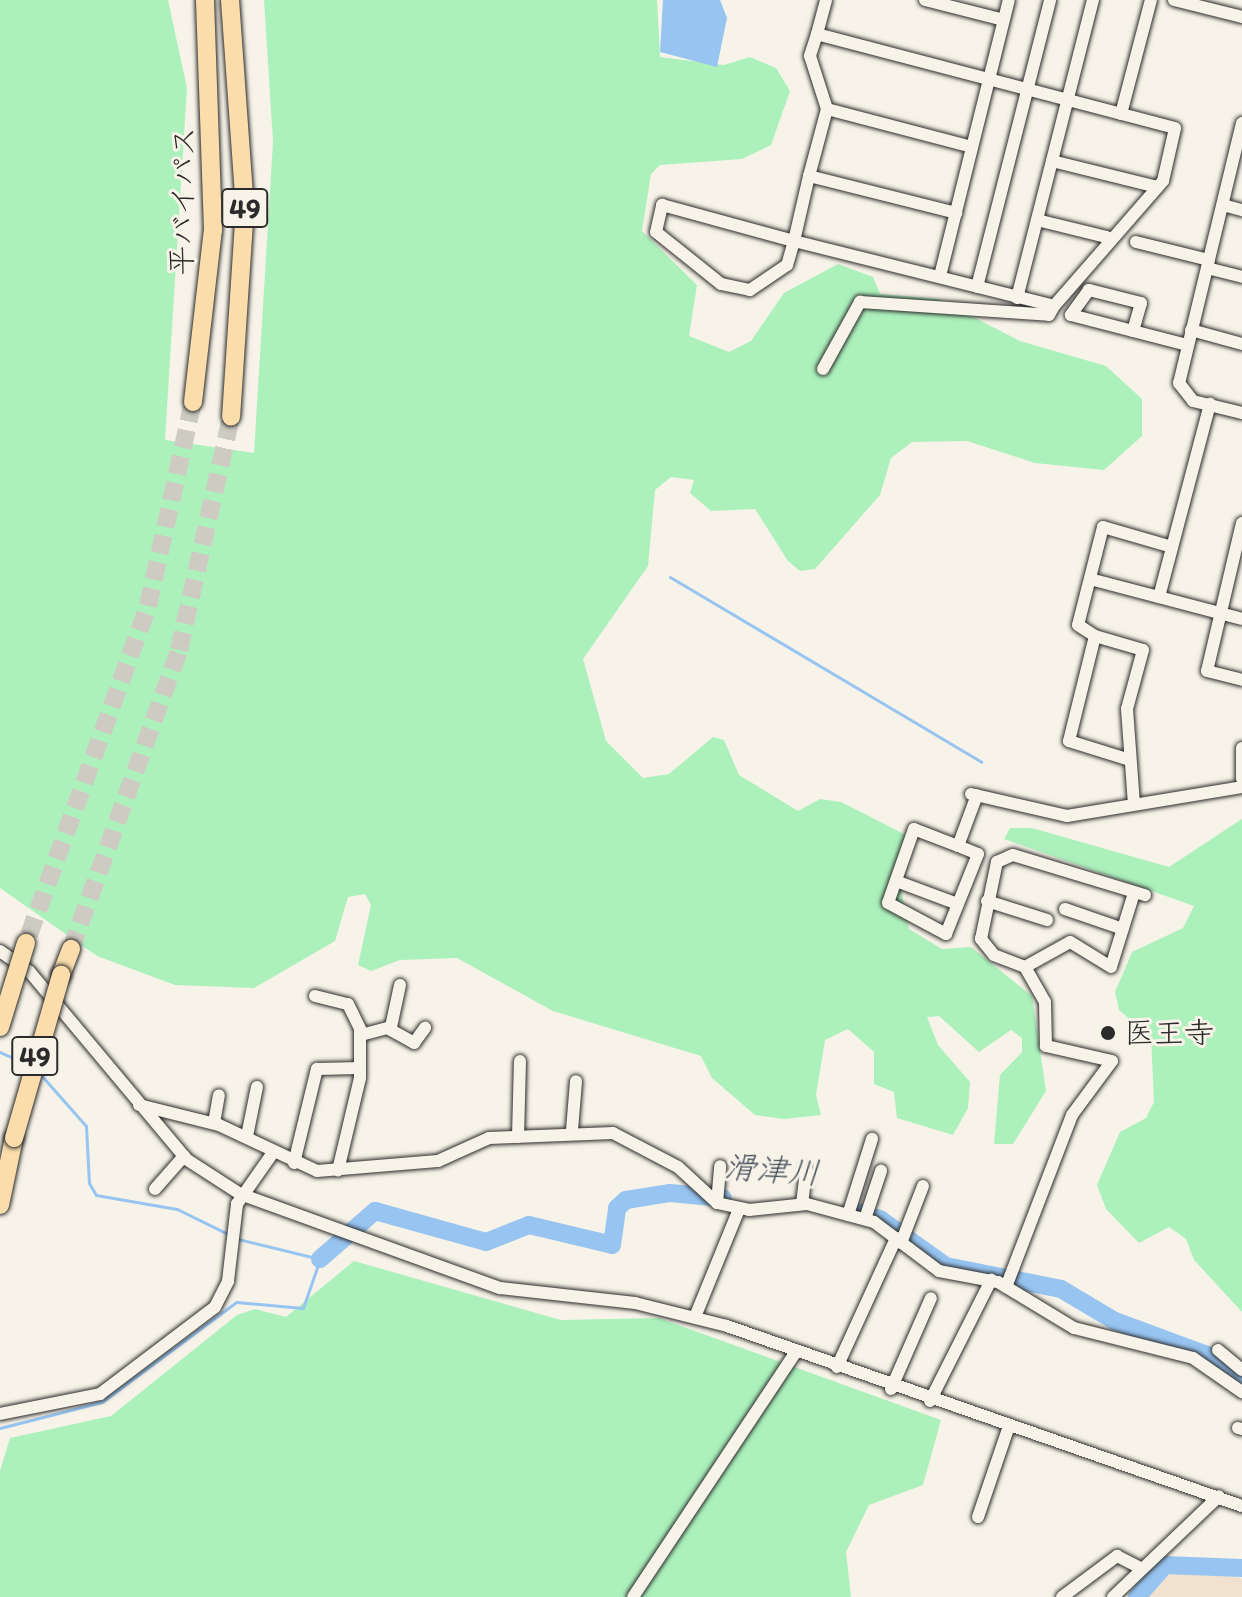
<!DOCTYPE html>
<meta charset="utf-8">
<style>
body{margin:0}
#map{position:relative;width:1242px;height:1597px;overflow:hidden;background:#f7f3e8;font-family:Itim,"Klee One",sans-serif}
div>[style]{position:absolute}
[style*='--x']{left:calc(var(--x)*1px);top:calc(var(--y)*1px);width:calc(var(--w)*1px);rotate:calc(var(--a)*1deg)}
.built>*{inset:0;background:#f0e2ce}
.green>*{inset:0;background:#acf1bc}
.water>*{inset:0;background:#97c4f1}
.stream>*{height:3px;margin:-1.5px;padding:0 1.5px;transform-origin:1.5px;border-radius:1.5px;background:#97c4f1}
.river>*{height:18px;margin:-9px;padding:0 9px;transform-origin:9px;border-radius:9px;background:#97c4f1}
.highway-tunnel>*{height:18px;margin-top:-9px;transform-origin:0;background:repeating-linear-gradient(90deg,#cecbc2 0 18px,transparent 0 27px)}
.roads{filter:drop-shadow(0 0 2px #2b2b2b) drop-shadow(0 0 2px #2b2b2b)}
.minor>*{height:12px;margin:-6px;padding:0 6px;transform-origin:6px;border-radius:6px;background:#f7f3e8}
.highway>*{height:18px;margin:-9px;padding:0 9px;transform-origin:9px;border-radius:9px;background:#fbddab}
.bridges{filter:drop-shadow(0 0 2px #2b2b2b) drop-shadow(0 0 2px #2b2b2b)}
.highway-bridge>*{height:18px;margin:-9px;padding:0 9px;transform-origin:9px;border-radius:9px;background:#fbddab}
.dots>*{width:22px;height:22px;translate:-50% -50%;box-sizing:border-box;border:4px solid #f7f3e8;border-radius:50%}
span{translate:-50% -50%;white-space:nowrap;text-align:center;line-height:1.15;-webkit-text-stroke:6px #f7f3e8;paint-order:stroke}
.shield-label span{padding:2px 6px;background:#f7f3e8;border:2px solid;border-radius:6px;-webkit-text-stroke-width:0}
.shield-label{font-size:28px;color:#2b2b2b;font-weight:700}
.street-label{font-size:30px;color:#2b2b2b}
.poi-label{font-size:30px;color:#2b2b2b}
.left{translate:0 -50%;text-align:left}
.water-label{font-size:32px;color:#46515c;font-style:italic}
</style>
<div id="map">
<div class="built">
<i style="clip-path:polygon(1172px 1571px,1222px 1571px,1242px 1579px,1242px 1597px,1144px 1597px)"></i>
</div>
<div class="green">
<i style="clip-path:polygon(0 0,168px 0,187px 88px,165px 440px,254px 453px,273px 142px,264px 0,657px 0,660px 57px,724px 65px,750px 57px,776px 68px,790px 91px,771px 145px,742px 159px,660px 165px,651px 174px,642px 231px,697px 285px,689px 336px,729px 352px,751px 341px,784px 293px,838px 264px,873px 277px,880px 294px,938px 299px,1020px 341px,1106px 366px,1142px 399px,1142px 436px,1104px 470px,1035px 463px,967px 441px,912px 442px,891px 458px,880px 495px,815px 569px,800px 571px,788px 561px,755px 509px,711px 511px,690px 493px,694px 480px,671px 477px,655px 490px,648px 566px,583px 659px,606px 741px,643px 778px,669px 774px,713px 737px,724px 740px,739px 775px,798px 811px,820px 799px,841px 802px,908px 836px,900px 884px,909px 929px,942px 949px,971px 947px,1032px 996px,1046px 1091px,1013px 1144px,994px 1144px,1000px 1075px,1022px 1052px,1022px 1038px,1011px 1030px,979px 1052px,939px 1016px,927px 1017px,938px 1045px,970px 1082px,968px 1108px,953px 1135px,897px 1118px,894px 1092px,874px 1084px,874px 1052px,848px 1029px,825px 1040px,816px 1095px,821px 1115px,784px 1119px,755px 1115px,712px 1078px,701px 1056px,553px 1011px,457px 958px,400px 960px,371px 971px,358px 965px,371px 905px,365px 894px,348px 897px,335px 941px,254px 988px,175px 985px,97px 956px,0 888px)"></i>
<i style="clip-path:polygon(1242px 819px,1242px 1312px,1194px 1260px,1186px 1239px,1169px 1227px,1139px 1243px,1106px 1209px,1097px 1185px,1120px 1132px,1146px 1118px,1154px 1102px,1151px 1037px,1119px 1010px,1115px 992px,1132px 952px,1183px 928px,1194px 906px,1004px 839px,1010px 828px,1032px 828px,1169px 867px)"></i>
<i style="clip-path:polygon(354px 1261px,561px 1320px,659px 1318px,941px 1420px,923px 1485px,869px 1505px,846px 1552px,851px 1597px,0 1597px,0 1471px,10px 1438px,111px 1416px,237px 1315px,255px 1309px,286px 1317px)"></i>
</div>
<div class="water">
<i style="clip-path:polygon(663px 0,720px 0,727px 18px,717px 67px,660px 52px)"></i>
</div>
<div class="stream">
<i style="--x:670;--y:577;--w:362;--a:30.7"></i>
<i style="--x:0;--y:1052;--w:32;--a:24"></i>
<i style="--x:41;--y:1075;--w:68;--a:48.6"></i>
<i style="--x:86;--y:1126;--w:57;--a:87"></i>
<i style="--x:89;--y:1183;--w:14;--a:60"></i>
<i style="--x:96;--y:1195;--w:82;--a:9.8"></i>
<i style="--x:177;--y:1209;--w:57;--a:26.1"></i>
<i style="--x:0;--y:1428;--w:105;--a:-14.3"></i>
<i style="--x:102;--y:1402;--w:167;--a:-36.7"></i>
<i style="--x:236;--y:1302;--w:67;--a:5.1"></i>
<i style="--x:303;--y:1308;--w:52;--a:-70.9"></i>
<i style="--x:320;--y:1259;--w:84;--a:-166.3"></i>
</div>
<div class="river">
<i style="--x:857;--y:1212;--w:24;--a:17"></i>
<i style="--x:880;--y:1219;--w:81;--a:35.5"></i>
<i style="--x:946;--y:1266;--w:117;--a:11.3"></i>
<i style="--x:1061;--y:1289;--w:63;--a:30.7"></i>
<i style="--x:1115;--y:1321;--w:98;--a:20.3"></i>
<i style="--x:1207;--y:1355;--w:44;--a:36.6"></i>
<i style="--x:320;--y:1259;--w:73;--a:-41.1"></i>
<i style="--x:375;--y:1211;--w:115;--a:15.6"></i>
<i style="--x:486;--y:1242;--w:46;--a:-21.6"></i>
<i style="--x:529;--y:1225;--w:85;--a:13.5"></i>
<i style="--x:612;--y:1245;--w:37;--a:-82"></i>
<i style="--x:617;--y:1208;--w:12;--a:-42"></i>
<i style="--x:626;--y:1200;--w:45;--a:-9"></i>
<i style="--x:670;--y:1193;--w:53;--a:5.4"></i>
<i style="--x:1137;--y:1597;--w:43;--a:-48.8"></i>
<i style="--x:1165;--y:1565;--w:77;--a:2.2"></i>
</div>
<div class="highway-tunnel">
<i style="--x:29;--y:935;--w:350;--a:-70.1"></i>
<i style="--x:148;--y:606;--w:209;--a:-77.6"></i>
<i style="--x:71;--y:949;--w:318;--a:-70.1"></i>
<i style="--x:179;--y:650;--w:239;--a:-77.4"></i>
</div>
<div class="roads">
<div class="minor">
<i style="--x:925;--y:0;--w:81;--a:14.2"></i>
<i style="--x:1174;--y:0;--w:70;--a:14"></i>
<i style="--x:817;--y:34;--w:23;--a:108"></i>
<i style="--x:810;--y:56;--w:56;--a:72.2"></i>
<i style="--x:827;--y:109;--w:69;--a:105"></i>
<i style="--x:809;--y:176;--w:67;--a:103"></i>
<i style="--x:794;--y:241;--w:25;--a:106"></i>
<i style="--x:787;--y:265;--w:45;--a:146"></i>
<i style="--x:750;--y:290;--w:30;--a:-168"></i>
<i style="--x:721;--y:284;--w:83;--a:-141.3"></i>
<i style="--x:656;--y:232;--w:28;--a:-77"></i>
<i style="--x:662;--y:205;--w:137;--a:15.3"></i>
<i style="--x:794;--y:241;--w:268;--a:14"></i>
<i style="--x:1054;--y:306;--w:166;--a:-48.9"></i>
<i style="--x:1163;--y:181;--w:54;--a:-77.2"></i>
<i style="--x:1175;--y:128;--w:370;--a:-165.3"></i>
<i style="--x:817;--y:34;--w:35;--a:-75"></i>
<i style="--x:827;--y:109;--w:150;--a:14.7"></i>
<i style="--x:1121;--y:114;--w:118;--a:-75.3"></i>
<i style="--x:1242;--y:123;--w:268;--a:103.6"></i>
<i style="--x:1179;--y:383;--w:23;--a:52"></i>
<i style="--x:1193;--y:401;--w:50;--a:13.8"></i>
<i style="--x:1052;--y:161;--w:108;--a:13.9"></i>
<i style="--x:809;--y:176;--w:152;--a:14.1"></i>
<i style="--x:1223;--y:205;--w:20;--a:15"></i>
<i style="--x:1037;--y:220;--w:72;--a:13.7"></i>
<i style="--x:1136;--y:242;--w:75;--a:13.9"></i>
<i style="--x:1207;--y:268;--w:36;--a:14"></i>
<i style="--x:940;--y:276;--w:284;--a:-76"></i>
<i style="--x:977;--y:287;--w:296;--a:-75.7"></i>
<i style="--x:1017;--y:298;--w:308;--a:-75.7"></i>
<i style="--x:1191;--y:330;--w:53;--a:15.4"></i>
<i style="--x:1133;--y:331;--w:29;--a:-74"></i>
<i style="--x:1141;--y:303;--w:54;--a:-166"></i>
<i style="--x:1089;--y:290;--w:31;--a:126"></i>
<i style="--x:1071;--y:315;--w:120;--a:14.5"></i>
<i style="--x:823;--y:369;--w:77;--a:-61.1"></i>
<i style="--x:860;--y:302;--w:189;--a:3.9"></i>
<i style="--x:1049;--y:315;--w:10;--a:-61"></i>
<i style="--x:1242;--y:523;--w:152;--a:103.3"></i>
<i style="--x:1207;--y:671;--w:36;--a:14"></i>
<i style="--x:1090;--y:579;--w:157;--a:14.7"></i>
<i style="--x:1159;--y:597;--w:200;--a:-75.2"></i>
<i style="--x:1095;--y:636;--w:50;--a:16.3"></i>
<i style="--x:1143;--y:650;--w:61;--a:105.2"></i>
<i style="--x:1127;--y:709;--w:95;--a:85.8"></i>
<i style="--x:1242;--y:748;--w:31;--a:90"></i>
<i style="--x:1130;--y:760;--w:64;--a:-162.7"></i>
<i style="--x:1069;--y:741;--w:108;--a:-76.1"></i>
<i style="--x:1095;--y:636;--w:20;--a:-147"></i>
<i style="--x:1078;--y:625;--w:101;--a:-75.7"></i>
<i style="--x:1103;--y:527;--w:72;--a:16.2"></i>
<i style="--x:971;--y:794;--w:98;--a:12.9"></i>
<i style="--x:1067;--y:816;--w:177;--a:-9.4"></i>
<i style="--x:958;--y:846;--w:47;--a:-158.9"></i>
<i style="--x:914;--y:829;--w:78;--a:109.4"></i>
<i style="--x:888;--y:903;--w:66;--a:28.1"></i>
<i style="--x:946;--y:934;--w:86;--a:-68.2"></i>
<i style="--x:978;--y:854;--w:22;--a:-158"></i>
<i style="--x:958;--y:846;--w:54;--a:-69.6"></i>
<i style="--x:896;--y:881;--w:66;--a:20.4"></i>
<i style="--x:1134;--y:893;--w:77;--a:107.3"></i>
<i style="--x:1111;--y:967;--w:48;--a:-148.6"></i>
<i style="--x:1070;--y:942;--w:51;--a:150.9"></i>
<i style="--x:1025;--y:967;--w:33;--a:-159"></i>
<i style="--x:994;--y:955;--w:21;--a:-129"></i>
<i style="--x:981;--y:939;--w:79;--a:-78.3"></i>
<i style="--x:997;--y:862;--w:17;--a:-24"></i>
<i style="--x:1013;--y:855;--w:138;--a:16.9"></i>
<i style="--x:987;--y:901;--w:63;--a:17.6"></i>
<i style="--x:1065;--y:909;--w:61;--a:19"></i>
<i style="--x:0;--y:951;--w:35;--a:35"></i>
<i style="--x:29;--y:971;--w:245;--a:50.1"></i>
<i style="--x:186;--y:1159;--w:64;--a:32.9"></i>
<i style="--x:240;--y:1194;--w:276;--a:19.9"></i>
<i style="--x:500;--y:1288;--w:136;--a:6.3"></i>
<i style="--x:635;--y:1303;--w:95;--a:14"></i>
<i style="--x:727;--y:1326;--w:546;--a:19.27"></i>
<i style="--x:315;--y:996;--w:34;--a:14"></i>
<i style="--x:348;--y:1004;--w:28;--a:64"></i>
<i style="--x:360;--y:1029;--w:49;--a:90"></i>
<i style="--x:360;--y:1078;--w:95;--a:103.4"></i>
<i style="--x:389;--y:1029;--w:29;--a:29"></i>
<i style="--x:414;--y:1043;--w:19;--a:-54"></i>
<i style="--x:361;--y:1035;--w:31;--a:-15"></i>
<i style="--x:391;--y:1027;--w:43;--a:-77.9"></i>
<i style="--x:139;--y:1105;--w:82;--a:14"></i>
<i style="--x:219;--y:1125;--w:108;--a:25.1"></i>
<i style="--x:317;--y:1171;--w:121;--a:-4.7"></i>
<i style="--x:438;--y:1161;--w:56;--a:-24.3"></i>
<i style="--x:489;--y:1138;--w:124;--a:-2.3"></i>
<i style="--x:613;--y:1133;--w:73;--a:27.6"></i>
<i style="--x:678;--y:1167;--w:53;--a:42.7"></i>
<i style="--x:717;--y:1203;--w:33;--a:12"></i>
<i style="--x:749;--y:1210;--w:58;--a:-5.9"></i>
<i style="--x:807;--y:1204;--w:69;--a:15"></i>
<i style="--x:874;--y:1222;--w:81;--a:37"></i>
<i style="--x:939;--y:1271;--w:60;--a:10.6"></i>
<i style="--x:998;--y:1282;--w:89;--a:31.2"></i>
<i style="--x:1074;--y:1328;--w:123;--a:14.1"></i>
<i style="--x:1193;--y:1358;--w:60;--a:34.8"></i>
<i style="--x:214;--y:1123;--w:28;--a:-80"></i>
<i style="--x:572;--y:1130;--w:49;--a:-85.3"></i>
<i style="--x:247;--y:1136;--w:50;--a:-78.5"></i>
<i style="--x:518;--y:1137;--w:76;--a:-88.5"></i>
<i style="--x:294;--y:1163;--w:97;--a:-76.3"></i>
<i style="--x:317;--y:1069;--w:43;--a:-1.3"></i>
<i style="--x:155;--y:1189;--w:44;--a:-48.7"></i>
<i style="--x:717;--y:1203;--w:37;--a:-85"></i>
<i style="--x:802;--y:1204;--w:35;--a:-83"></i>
<i style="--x:848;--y:1215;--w:80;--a:-72.5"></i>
<i style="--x:865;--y:1219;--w:51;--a:-71.6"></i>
<i style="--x:901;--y:1243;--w:61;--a:-68.9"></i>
<i style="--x:1006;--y:1287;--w:184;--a:-69"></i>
<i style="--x:1072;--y:1115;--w:67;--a:-53.5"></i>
<i style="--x:1112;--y:1061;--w:68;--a:-167.2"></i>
<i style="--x:1046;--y:1046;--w:44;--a:-91.3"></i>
<i style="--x:1045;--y:1002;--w:40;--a:-119.7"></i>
<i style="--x:695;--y:1317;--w:117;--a:-67.8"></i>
<i style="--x:1218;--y:1350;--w:31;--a:40"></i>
<i style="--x:837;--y:1367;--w:142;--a:-65.4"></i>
<i style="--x:891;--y:1389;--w:99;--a:-66.3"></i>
<i style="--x:930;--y:1401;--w:136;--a:-63.2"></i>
<i style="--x:0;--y:1414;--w:102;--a:-11.3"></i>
<i style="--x:100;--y:1394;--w:144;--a:-37.1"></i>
<i style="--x:215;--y:1307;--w:29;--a:-63"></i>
<i style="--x:228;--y:1281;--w:78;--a:-83.3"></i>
<i style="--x:237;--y:1204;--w:61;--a:-55"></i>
<i style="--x:1238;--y:1428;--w:4;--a:14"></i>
<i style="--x:978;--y:1517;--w:96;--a:-71.2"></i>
<i style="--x:633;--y:1597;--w:294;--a:-56.4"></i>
<i style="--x:1062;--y:1597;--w:69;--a:-36.7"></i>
<i style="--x:1117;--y:1556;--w:27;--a:27"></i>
<i style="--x:1113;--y:1597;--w:146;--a:-43.6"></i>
</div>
<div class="highway">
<i style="--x:230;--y:0;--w:208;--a:85.9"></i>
<i style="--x:245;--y:207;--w:210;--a:93.8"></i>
<i style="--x:193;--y:402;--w:173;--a:-83.4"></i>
<i style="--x:213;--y:230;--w:230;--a:-92"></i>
<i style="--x:61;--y:975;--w:28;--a:-69"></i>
<i style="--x:0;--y:1205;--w:68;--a:-78.2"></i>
</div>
</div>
<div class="bridges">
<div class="highway-bridge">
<i style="--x:0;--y:1027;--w:88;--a:-72.8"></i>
<i style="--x:14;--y:1138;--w:170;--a:-73.9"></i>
</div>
</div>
<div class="dots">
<i style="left:1108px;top:1033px;background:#2b2b2b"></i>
</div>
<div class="shield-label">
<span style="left:245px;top:208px">49</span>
<span style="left:35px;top:1056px">49</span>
</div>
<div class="street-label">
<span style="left:183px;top:201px;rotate:-89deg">平バイパス</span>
</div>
<div class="poi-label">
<span class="left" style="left:1124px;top:1033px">医王寺</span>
</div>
<div class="water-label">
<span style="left:772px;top:1170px;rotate:4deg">滑津川</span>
</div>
</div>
